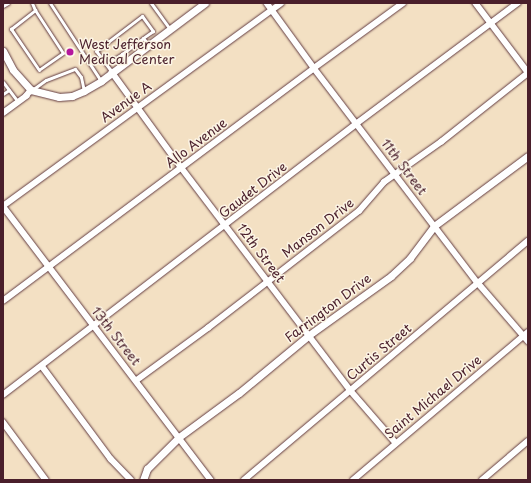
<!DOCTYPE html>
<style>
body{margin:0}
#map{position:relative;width:531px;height:483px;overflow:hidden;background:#f3e0c3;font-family:"Playpen Sans",sans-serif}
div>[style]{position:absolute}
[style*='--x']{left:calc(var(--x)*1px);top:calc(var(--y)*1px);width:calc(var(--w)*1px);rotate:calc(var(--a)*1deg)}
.roads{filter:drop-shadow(0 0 1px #633c42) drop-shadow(0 0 1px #633c42)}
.service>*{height:3px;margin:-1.5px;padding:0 1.5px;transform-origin:1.5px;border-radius:1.5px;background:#fff}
.minor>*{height:5.5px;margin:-2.75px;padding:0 2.75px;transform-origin:2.75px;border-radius:2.75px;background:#fff}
.tertiary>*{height:7px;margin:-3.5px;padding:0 3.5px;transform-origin:3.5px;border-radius:3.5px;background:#fff}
.dots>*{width:11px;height:11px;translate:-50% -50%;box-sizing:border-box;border:2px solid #fcf5e5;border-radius:50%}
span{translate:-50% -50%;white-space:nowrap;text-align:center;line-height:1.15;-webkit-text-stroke:3px #fcf5e5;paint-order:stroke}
.poi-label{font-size:13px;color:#4a1f2b}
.left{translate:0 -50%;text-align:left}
.street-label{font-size:13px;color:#4a1f2b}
.frame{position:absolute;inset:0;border:4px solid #4a1f2b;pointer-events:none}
</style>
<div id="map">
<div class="roads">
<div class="service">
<i style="--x:32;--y:3;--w:8;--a:67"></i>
<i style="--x:35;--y:10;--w:51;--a:56.9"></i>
<i style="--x:63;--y:53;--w:29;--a:145"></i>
<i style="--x:39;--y:70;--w:50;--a:-124.3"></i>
<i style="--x:11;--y:29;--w:31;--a:-38"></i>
<i style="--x:50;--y:3;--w:93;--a:56.8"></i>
<i style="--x:151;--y:3;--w:32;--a:54"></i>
<i style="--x:3;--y:6;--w:6;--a:-31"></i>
<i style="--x:127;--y:60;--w:8;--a:-130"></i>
<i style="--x:122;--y:54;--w:26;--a:-37"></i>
<i style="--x:106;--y:64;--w:19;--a:-32"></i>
<i style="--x:112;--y:72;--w:26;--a:-127"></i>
<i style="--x:96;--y:51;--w:58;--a:-37.3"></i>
<i style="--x:142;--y:16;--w:19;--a:54"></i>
<i style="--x:153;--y:31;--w:12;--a:145"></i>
<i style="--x:143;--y:38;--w:9;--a:49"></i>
<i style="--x:3;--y:82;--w:25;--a:53"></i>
<i style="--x:32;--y:90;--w:17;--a:-36"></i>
<i style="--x:46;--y:80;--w:31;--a:-21"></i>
<i style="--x:75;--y:69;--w:10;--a:53"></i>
<i style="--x:81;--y:77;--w:14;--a:78"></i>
<i style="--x:3;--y:94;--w:7;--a:-34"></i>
</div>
<div class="minor">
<i style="--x:267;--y:3;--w:80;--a:54.1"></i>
<i style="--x:314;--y:68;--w:270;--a:52.7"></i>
<i style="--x:478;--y:283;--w:77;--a:49.2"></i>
<i style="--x:112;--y:72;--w:117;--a:54"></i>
<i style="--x:181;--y:167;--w:280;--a:52.8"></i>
<i style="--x:350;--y:390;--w:70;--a:49"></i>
<i style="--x:3;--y:113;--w:29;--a:-36"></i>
<i style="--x:26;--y:96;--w:8;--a:-50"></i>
<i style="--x:3;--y:206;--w:344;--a:-36.1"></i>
<i style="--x:3;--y:206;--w:344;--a:52.8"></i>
<i style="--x:3;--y:301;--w:389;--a:-36.8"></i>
<i style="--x:314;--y:68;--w:110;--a:-36.1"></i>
<i style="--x:42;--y:366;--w:116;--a:53.4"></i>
<i style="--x:111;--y:459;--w:29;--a:46"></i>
<i style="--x:137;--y:380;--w:88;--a:-36.2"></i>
<i style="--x:208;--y:328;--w:191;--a:-37.8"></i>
<i style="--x:359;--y:211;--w:38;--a:-49"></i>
<i style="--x:384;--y:182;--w:70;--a:-35.1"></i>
<i style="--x:441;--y:142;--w:111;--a:-38.4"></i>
<i style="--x:528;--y:73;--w:88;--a:-127.1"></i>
<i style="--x:3;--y:395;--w:445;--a:-37.5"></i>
<i style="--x:356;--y:124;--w:202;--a:-36.8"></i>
<i style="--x:3;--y:422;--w:72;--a:53.4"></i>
<i style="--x:244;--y:480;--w:371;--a:-40.1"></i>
<i style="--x:353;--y:480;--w:229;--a:-40.2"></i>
<i style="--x:482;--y:480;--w:60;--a:-40.3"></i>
</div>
<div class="tertiary">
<i style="--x:3;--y:51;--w:21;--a:62"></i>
<i style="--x:13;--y:70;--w:27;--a:48"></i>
<i style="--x:31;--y:90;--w:29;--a:14"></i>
<i style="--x:59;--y:97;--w:13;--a:-4"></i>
<i style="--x:72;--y:96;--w:13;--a:-23"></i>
<i style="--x:84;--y:91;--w:20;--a:-30"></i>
<i style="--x:101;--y:81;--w:130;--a:-36.9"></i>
<i style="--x:143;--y:480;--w:12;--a:-70"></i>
<i style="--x:147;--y:469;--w:45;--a:-45"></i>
<i style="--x:179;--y:437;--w:74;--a:-36.3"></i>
<i style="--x:239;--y:393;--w:91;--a:-39.6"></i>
<i style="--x:309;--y:335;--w:101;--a:-35.7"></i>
<i style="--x:391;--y:276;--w:26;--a:-43"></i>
<i style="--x:410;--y:258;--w:40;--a:-53"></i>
<i style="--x:434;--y:226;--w:117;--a:-36.7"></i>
</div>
</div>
<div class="dots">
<i style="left:70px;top:52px;background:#b5179e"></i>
</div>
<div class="poi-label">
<span class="left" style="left:79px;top:52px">West Jefferson<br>Medical Center</span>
</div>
<div class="street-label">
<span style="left:126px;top:102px;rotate:-36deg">Avenue A</span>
<span style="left:196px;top:143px;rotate:-37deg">Allo Avenue</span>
<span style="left:404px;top:167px;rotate:53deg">11th Street</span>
<span style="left:253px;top:190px;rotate:-38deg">Gaudet Drive</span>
<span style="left:318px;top:228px;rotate:-38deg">Manson Drive</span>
<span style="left:261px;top:253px;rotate:53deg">12th Street</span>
<span style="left:328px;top:308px;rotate:-37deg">Farrington Drive</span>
<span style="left:116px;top:336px;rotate:52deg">13th Street</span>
<span style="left:379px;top:352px;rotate:-40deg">Curtis Street</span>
<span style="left:433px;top:397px;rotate:-40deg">Saint Michael Drive</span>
</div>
<div class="frame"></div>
</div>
